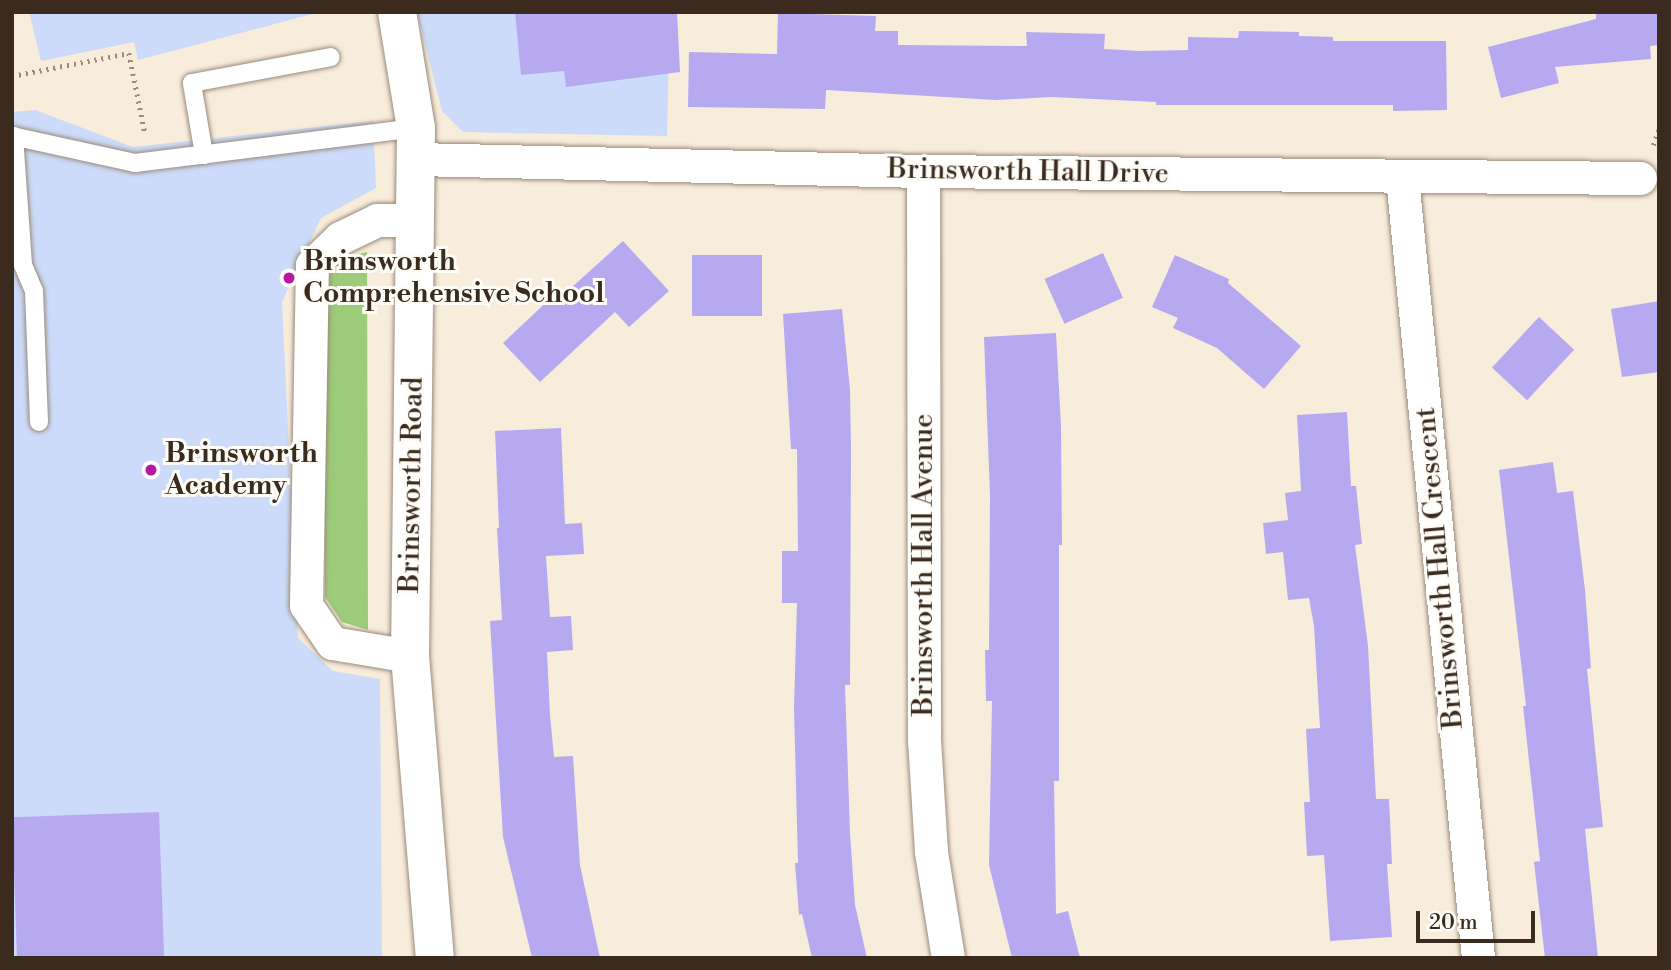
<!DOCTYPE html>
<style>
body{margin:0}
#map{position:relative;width:1671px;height:970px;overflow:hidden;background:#f8ecdb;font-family:"Libre Bodoni",serif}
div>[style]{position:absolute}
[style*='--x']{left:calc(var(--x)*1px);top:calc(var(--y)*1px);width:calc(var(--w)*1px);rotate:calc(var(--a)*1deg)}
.built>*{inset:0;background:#cbdbf9}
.green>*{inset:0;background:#9ccb79}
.building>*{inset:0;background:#b6a9f0;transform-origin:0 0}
.path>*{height:4.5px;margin-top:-2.25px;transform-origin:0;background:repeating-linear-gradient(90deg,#9a8b7c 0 2px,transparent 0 7px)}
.roads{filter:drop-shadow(0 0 2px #9a8b7c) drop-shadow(0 0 2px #9a8b7c)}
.lane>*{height:18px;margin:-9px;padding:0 9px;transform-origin:9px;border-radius:9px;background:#fff}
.street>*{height:33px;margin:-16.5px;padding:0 16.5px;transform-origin:16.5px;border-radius:16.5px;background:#fff}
.secondary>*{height:38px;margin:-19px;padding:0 19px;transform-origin:19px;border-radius:19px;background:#fff}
.dots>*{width:19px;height:19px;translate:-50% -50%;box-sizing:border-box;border:4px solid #fdfcf7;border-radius:50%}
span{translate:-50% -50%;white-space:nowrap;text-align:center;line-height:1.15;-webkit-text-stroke:6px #fdfcf7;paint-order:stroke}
.street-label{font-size:28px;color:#3b2a1e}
.poi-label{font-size:28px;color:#3b2a1e;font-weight:700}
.left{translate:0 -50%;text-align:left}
.frame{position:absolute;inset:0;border:14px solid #3b2a1e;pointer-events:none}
.scale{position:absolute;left:1416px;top:911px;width:119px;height:32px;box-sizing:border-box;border:4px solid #3b2a1e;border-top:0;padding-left:9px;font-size:21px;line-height:24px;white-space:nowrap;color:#3b2a1e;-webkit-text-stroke:5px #fdfcf7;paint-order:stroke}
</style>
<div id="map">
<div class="built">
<i style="clip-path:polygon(29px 12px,320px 12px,138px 60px,134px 42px,41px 61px)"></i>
<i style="clip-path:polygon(417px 12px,670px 12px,667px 136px,463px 132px,442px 111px)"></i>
<i style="clip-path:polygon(35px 110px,133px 147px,373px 121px,376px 188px,321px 218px,282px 302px,298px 638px,333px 671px,380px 679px,382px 958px,12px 958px,12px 112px)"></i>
</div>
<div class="green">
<i style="clip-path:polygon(367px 252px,368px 630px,342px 622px,325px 597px,324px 286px,338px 259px)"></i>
</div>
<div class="building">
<i style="clip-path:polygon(515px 12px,677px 12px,680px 72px,566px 87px,564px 71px,521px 75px)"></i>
<i style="clip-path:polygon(1596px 12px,1659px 12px,1659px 45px,1650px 46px,1651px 59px,1555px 67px,1559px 83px,1501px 98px,1488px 47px,1596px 19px)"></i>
<i style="clip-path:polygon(778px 13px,876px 16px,875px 31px,898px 31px,898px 45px,1027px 46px,1026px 32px,1105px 34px,1104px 49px,1141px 51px,1188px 50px,1188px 37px,1238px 38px,1239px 31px,1299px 32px,1299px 36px,1333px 37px,1333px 41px,1446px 41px,1447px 110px,1393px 111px,1393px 105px,1156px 105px,1156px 102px,1051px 97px,996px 100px,826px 90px,825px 109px,688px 107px,689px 52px,777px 54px)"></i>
<i style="clip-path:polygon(623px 241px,669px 291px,629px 327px,615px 312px,540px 382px,503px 343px,555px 294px,560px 298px)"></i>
<i style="left:1103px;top:253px;width:49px;height:64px;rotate:66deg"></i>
<i style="left:692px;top:255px;width:70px;height:61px"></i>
<i style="clip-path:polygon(1175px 255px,1229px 279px,1228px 283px,1301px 346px,1264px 389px,1217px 348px,1173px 328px,1178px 318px,1152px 307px)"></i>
<i style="clip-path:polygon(1659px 301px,1659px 372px,1622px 377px,1611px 309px)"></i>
<i style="clip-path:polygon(842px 309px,850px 390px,851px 448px,850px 685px,845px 685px,850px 833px,855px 905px,867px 958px,812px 958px,802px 914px,799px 915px,795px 863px,798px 863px,794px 708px,797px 603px,782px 603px,782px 551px,798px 551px,797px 449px,791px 449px,783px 314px)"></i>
<i style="left:1539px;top:317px;width:48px;height:69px;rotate:43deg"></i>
<i style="clip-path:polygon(1056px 333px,1061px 426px,1062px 545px,1059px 545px,1059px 781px,1054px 781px,1056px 914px,1068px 911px,1080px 958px,1012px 958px,989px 865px,992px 701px,986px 701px,985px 650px,989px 650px,990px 495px,984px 337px)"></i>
<i style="clip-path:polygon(1347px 412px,1351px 486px,1356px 486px,1362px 544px,1355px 545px,1368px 646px,1376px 799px,1389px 799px,1392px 864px,1387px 864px,1392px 937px,1330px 941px,1324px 855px,1307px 856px,1304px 802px,1310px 802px,1306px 729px,1320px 728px,1314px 626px,1309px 598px,1288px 600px,1283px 552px,1266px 554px,1263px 523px,1288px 520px,1285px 493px,1301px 491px,1297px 415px)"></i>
<i style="clip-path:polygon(561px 428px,565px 524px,582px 523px,584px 554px,546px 556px,550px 617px,571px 616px,573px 650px,547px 652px,550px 715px,554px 757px,573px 756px,580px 865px,600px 958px,532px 958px,503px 837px,490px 621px,502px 620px,497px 528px,499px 528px,495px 431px)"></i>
<i style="clip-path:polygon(1553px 462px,1557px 493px,1573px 491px,1585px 590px,1591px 668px,1587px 669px,1603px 827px,1585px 829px,1598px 958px,1545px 958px,1534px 862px,1540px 861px,1523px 706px,1526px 706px,1499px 470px)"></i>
<i style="left:159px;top:812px;width:146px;height:147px;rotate:88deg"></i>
</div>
<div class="path">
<i style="--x:12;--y:76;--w:119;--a:-11.1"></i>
<i style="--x:129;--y:53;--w:82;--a:78.7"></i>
<i style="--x:1653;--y:145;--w:17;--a:-69"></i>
</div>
<div class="roads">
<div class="lane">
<i style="--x:12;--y:136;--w:126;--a:12.4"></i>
<i style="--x:135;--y:163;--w:283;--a:-7.1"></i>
<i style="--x:14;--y:136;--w:129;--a:86"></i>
<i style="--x:23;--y:265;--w:28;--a:67"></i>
<i style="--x:34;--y:291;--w:131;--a:87.8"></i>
<i style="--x:204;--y:155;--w:73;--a:-99.5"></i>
<i style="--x:192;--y:83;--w:141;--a:-10.6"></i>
</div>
<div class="street">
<i style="--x:416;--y:159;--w:507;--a:1.36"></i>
<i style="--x:923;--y:171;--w:717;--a:0.56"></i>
<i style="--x:923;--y:171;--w:569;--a:89.9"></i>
<i style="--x:924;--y:740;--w:112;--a:86.4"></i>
<i style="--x:931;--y:852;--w:107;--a:80.9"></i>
<i style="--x:1402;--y:177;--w:785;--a:84.44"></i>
<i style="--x:410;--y:656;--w:79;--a:-170.5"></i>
<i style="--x:332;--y:643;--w:46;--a:-124.4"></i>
<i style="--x:306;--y:605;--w:340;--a:-89"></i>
<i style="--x:312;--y:265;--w:39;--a:-44"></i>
<i style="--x:340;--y:238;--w:41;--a:-25.9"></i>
<i style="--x:377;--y:220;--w:37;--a:0"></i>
</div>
<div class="secondary">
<i style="--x:397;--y:12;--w:118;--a:80.7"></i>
<i style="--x:416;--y:128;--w:528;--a:90.65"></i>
<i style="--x:410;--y:656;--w:303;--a:85.3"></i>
</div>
</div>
<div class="dots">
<i style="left:289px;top:278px;background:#b5179e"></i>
<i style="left:151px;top:470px;background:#b5179e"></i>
</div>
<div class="street-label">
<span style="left:1028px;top:172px;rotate:1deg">Brinsworth Hall Drive</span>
<span style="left:412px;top:485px;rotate:-89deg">Brinsworth Road</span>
<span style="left:924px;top:565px;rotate:-90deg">Brinsworth Hall Avenue</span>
<span style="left:1440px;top:568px;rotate:-95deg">Brinsworth Hall Crescent</span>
</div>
<div class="poi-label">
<span class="left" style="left:303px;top:278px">Brinsworth<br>Comprehensive School</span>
<span class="left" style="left:165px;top:470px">Brinsworth<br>Academy</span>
</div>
<div class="frame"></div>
<div class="scale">20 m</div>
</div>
